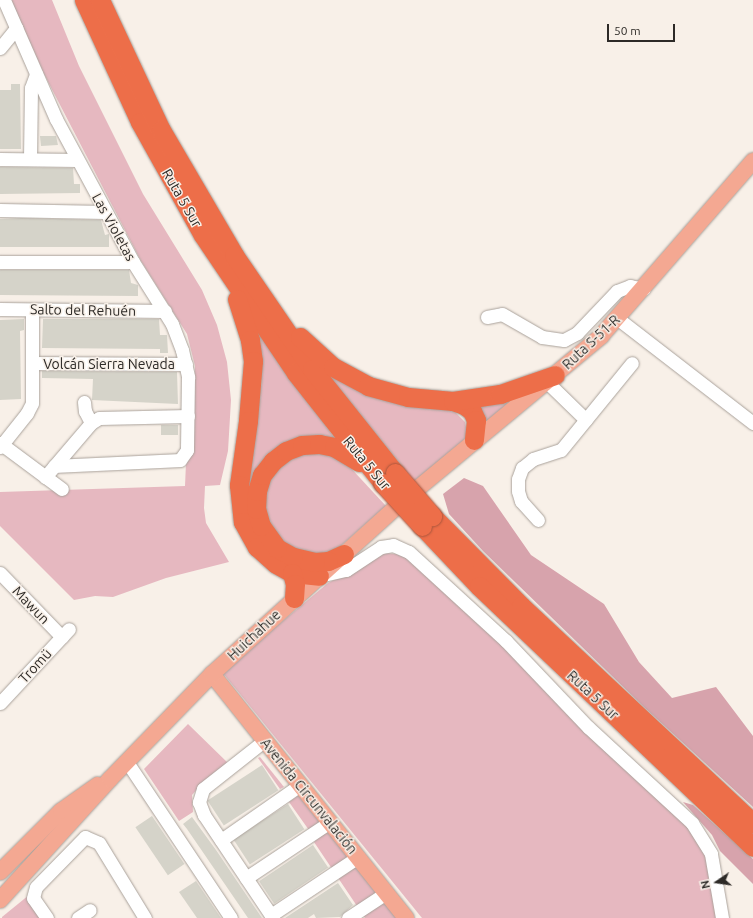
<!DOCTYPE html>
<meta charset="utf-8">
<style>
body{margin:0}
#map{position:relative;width:753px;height:918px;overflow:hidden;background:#f8f0e8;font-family:Ubuntu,sans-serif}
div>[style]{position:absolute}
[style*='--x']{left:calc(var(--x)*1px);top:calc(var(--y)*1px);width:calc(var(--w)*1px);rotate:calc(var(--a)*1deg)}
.green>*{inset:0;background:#e6b8c0}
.forest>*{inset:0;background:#d7a3ac}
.building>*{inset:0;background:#d5d3c9;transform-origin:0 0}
.roads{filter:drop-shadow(0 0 1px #aaa29b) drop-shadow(0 0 1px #aaa29b)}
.minor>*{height:13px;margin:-6.5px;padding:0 6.5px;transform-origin:6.5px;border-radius:6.5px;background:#fff}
.major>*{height:16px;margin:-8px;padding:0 8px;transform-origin:8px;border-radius:8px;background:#f4a892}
.highway>*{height:19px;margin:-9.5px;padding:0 9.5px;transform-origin:9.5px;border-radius:9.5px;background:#ed6e49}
.bridges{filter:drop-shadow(0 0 1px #aa563d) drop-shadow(0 0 1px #aa563d)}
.highway-bridge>*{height:19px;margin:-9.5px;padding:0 9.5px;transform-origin:9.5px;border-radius:9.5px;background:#ed6e49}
span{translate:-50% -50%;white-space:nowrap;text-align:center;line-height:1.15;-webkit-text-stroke:3px #f8f0e8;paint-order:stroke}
.street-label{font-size:14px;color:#2d2a27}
.north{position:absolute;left:697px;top:862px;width:40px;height:40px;-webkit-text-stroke:3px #f8f0e8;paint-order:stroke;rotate:257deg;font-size:11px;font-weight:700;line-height:16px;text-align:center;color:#2d2a27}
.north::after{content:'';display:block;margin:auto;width:14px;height:18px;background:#2d2a27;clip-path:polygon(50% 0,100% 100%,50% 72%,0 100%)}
.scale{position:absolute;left:607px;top:24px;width:68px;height:18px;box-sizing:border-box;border:2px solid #2d2a27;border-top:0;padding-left:5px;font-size:12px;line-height:14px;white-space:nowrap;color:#2d2a27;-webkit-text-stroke:3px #f8f0e8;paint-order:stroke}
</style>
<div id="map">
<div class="green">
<i style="clip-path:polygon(11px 0,52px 0,79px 66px,143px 194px,202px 290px,217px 325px,227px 362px,231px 400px,228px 451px,220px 485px,205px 486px,204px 508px,206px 523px,229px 562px,166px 578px,113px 597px,95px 596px,74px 600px,0 526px,0 492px,185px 486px,186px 463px,192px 454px,195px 366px,187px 334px,141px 261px,44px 74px)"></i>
<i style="clip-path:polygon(260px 334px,338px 443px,312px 438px,282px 445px,266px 456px,255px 471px,251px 484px,254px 523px,265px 542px,288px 560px,321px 565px,311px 573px,278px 563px,258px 543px,246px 521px,243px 485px,262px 381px)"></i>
<i style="clip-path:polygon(319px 365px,454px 411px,465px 422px,468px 438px,416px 483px)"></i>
<i style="clip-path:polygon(525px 395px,484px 427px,479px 407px)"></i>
<i style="clip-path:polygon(326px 453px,348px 465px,386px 506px,336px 550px,312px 555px,277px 541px,263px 515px,262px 500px,274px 470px,299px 454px)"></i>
<i style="clip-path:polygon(386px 553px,414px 556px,702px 837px,722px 918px,422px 918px,222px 672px,328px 583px)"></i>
<i style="clip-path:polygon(188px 724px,229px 764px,199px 787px,192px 795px,193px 812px,179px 821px,144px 769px)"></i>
<i style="clip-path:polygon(260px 757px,284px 787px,280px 789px,258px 758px)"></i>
<i style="clip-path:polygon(299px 795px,398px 918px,365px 918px,314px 842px,316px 840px,289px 802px)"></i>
<i style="clip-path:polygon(29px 895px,44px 918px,2px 918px,2px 917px)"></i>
</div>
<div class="forest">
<i style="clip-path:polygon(464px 478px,483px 486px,531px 555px,604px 604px,639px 662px,672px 698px,716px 687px,753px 736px,753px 807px,645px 708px,483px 551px,449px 514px,443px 494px)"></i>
<i style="clip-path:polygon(683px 802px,693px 805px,753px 859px,753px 884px,720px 851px,712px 835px)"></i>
</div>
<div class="building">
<i style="clip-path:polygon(11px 84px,20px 84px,21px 149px,0 149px,0 90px,11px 90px)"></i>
<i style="clip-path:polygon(40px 136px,56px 136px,58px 145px,41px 146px)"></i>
<i style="clip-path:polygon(0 167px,73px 168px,74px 184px,80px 184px,80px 193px,0 194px)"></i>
<i style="clip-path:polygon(22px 218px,101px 220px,105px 235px,109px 234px,109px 247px,0 247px,0 219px)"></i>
<i style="clip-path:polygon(0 270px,129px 270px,131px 283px,138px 285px,138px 296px,0 295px)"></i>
<i style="clip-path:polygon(24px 319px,24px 330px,20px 331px,21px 399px,0 400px,0 320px)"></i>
<i style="clip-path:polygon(43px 319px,159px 319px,160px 335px,167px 335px,168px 353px,160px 353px,160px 349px,42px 348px)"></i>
<i style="clip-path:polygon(42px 371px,177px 372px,178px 404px,92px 400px,93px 379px,42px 378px)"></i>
<i style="left:161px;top:425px;width:17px;height:10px"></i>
<i style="left:262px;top:765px;width:30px;height:65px;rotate:57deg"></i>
<i style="left:288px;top:804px;width:30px;height:65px;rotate:57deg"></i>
<i style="left:152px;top:816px;width:58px;height:20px;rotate:56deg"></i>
<i style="clip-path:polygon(192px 817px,216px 850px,262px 918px,248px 918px,187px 829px,183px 824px)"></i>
<i style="left:313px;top:845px;width:27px;height:65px;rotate:56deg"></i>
<i style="clip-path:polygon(196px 881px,221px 918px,197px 918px,179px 892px)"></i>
<i style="clip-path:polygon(338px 883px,353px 905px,340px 917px,316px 918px,314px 914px,308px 918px,285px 918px)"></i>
</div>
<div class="roads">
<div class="minor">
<i style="--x:4;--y:0;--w:130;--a:66.4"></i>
<i style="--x:56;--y:119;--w:162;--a:61.7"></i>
<i style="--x:133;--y:262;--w:73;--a:57.8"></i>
<i style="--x:172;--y:324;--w:28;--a:69"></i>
<i style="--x:182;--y:350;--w:28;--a:77"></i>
<i style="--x:188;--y:377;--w:73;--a:90.8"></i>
<i style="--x:187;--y:450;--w:12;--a:125"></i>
<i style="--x:180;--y:460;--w:126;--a:177.3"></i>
<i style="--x:0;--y:48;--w:26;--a:-51"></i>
<i style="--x:0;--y:159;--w:77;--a:0.7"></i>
<i style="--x:30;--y:159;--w:71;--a:-89.2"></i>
<i style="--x:31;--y:88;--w:15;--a:-70"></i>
<i style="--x:0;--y:210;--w:105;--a:1.1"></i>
<i style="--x:0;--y:262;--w:133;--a:0"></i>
<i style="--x:0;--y:309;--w:165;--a:0.7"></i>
<i style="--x:487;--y:317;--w:15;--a:-11"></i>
<i style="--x:502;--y:314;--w:46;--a:29.9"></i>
<i style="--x:542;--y:337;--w:22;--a:8"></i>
<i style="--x:564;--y:340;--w:15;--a:-28"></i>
<i style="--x:577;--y:333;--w:58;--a:-46.4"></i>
<i style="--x:617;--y:291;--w:14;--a:-21"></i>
<i style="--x:630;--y:286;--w:14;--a:12"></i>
<i style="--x:617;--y:318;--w:172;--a:37.7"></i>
<i style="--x:32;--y:363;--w:154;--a:0.4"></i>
<i style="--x:547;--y:382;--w:54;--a:44.3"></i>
<i style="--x:84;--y:402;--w:9;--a:84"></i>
<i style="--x:85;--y:411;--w:13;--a:63"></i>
<i style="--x:0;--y:443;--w:77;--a:36.6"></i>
<i style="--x:0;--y:447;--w:43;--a:-51.5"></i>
<i style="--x:27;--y:413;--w:11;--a:-63"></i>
<i style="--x:32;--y:403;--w:93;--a:-90"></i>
<i style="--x:45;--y:477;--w:71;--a:-49.6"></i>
<i style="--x:91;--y:423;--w:9;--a:-32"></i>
<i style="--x:99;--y:418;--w:89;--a:-1.3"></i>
<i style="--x:538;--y:520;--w:25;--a:-132"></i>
<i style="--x:521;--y:501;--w:10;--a:-107"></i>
<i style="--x:518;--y:491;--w:12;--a:-90"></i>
<i style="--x:518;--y:479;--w:12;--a:-70"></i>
<i style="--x:522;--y:468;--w:14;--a:-39"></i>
<i style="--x:533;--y:459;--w:29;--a:-18"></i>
<i style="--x:561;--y:450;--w:112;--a:-50.8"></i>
<i style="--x:0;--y:573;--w:89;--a:45.9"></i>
<i style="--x:319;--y:576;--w:28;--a:-13"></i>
<i style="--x:346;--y:570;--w:42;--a:-33.3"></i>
<i style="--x:381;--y:547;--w:12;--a:-9"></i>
<i style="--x:393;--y:545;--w:17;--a:24"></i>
<i style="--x:409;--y:552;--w:132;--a:42.5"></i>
<i style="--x:506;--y:641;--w:119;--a:46.4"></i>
<i style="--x:588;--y:727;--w:142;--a:42.7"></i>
<i style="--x:692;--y:823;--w:36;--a:58"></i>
<i style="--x:711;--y:854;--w:65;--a:80.2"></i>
<i style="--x:0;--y:703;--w:101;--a:-47"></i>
<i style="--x:265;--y:740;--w:79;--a:141.7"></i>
<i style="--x:203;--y:789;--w:14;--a:107"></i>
<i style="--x:199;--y:802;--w:14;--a:69"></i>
<i style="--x:204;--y:815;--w:124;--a:56.2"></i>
<i style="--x:127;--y:762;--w:187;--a:56.3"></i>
<i style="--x:221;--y:840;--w:96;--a:-34.8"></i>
<i style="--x:246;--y:878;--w:101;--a:-33.7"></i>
<i style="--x:271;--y:915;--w:105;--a:-33.7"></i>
<i style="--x:47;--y:918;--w:24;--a:-125"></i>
<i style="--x:33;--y:898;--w:11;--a:-75"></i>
<i style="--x:36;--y:887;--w:70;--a:-45.6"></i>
<i style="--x:85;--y:837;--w:15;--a:23"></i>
<i style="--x:99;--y:843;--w:88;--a:58.5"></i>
<i style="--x:78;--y:918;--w:14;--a:-34"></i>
<i style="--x:348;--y:918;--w:45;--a:-33.3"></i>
</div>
<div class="major">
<i style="--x:212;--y:674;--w:312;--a:51.5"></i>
<i style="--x:0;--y:872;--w:86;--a:-45"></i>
<i style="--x:61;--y:811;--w:45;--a:-35.1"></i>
<i style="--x:0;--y:900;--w:164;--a:-47.7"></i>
<i style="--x:110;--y:779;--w:146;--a:-45.8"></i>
<i style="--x:212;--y:674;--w:261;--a:-42.2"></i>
<i style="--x:405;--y:499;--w:255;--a:-39.7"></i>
<i style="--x:601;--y:336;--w:232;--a:-49"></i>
</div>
<div class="highway">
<i style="--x:84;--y:0;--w:134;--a:65.3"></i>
<i style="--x:140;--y:122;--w:129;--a:60.9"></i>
<i style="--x:203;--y:235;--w:166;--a:56"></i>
<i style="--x:296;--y:373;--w:140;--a:51.7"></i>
<i style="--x:100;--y:0;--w:144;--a:64.9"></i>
<i style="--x:161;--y:130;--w:145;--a:59.7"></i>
<i style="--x:234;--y:255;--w:138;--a:55.6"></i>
<i style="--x:312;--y:369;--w:133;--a:51.4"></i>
<i style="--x:237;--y:299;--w:43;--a:72.4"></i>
<i style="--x:250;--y:340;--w:21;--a:82"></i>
<i style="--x:253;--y:361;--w:60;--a:94.8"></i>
<i style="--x:248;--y:421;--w:65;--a:98"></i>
<i style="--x:239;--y:485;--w:37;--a:84"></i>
<i style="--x:243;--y:522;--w:29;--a:61"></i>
<i style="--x:257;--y:547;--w:25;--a:42"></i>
<i style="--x:276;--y:564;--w:18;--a:29"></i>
<i style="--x:292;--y:573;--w:27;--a:6"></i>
<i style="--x:300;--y:337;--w:45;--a:42.3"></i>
<i style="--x:333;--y:367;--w:40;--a:28"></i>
<i style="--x:368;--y:386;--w:41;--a:15.4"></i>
<i style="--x:408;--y:397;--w:45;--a:5.1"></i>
<i style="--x:453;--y:401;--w:12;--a:20"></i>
<i style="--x:464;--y:405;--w:10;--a:37"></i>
<i style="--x:472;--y:411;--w:10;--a:66"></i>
<i style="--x:476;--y:420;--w:20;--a:96"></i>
<i style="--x:453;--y:401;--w:48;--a:-8.5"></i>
<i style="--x:500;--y:394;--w:58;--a:-19.1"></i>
<i style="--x:432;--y:516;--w:127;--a:45.3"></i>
<i style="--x:521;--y:606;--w:318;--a:43.1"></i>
<i style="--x:422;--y:526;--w:83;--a:46.5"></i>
<i style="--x:479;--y:586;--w:378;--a:43.6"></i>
<i style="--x:344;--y:554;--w:17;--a:156"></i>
<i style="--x:328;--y:561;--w:13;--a:176"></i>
<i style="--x:315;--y:562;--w:23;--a:-167"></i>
<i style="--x:293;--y:557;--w:18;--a:-151"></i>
<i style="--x:277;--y:548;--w:27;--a:-126"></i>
<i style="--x:261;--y:526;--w:18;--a:-106"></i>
<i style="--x:256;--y:509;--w:18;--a:-87"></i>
<i style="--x:257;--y:491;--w:17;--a:-73"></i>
<i style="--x:262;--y:475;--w:18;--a:-52"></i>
<i style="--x:273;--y:461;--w:16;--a:-38"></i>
<i style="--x:286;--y:451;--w:17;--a:-21"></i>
<i style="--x:302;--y:445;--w:17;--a:-3"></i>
<i style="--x:319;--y:444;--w:15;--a:11"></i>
<i style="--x:334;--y:447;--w:29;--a:31"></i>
<i style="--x:292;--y:573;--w:11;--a:75"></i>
<i style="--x:295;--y:584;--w:14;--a:94"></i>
</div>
</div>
<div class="bridges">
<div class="highway-bridge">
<i style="--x:395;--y:473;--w:57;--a:49.3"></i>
<i style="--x:383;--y:483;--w:58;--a:47.8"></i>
</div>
</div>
<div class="street-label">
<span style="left:182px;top:198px;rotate:60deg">Ruta 5 Sur</span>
<span style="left:114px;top:227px;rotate:61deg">Las Violetas</span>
<span style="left:83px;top:310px;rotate:1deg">Salto del Rehuén</span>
<span style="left:591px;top:342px;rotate:-43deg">Ruta S-51-R</span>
<span style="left:109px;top:364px">Volcán Sierra Nevada</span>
<span style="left:367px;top:463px;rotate:50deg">Ruta 5 Sur</span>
<span style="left:31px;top:605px;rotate:46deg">Mawun</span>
<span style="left:254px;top:635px;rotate:-43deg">Huichahue</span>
<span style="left:35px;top:666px;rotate:-47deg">Tromü</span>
<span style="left:593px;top:695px;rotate:43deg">Ruta 5 Sur</span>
<span style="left:309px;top:796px;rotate:51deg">Avenida Circunvalación</span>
</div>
<div class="north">N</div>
<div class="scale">50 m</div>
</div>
